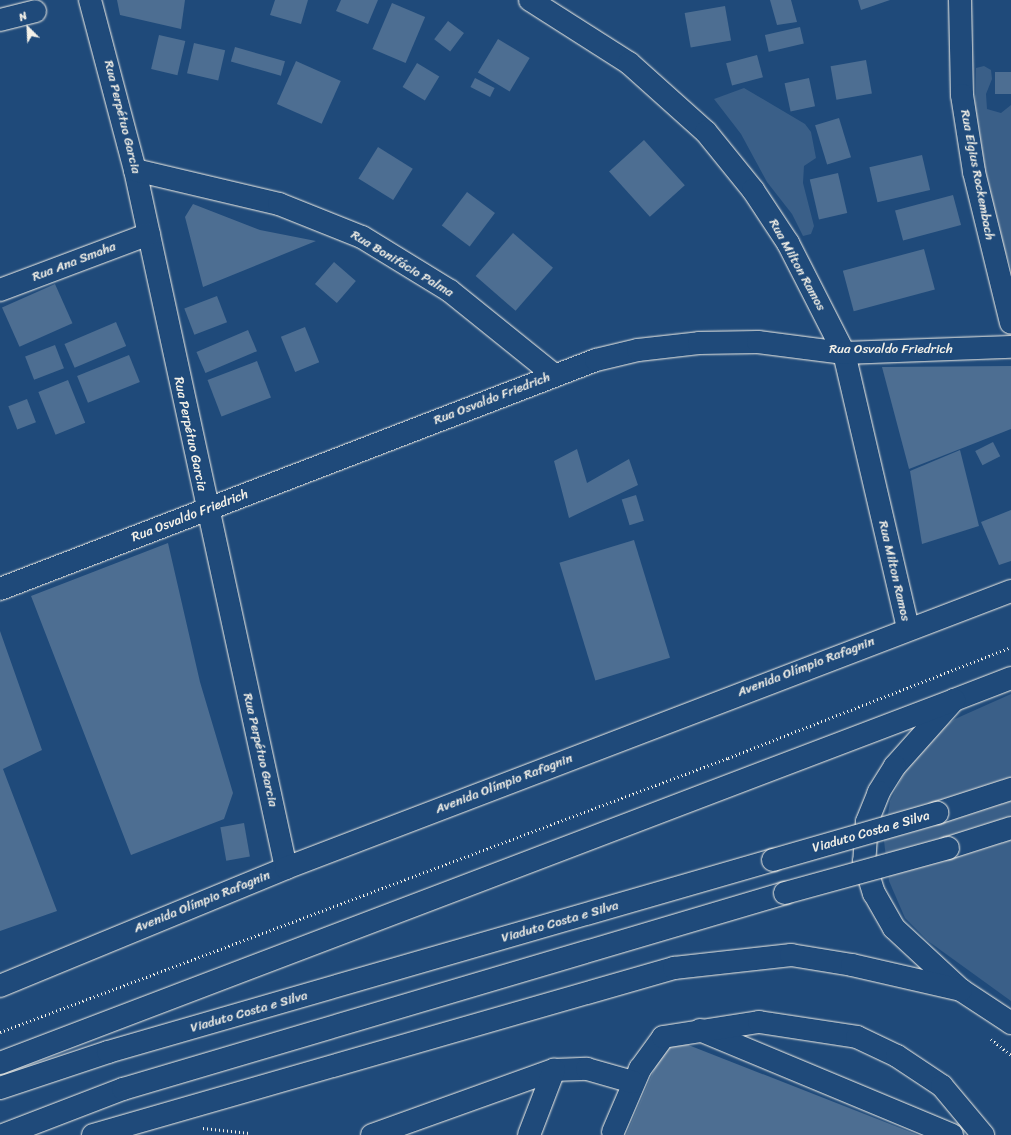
<!DOCTYPE html>
<meta charset="utf-8">
<style>
body{margin:0}
#map{position:relative;width:1011px;height:1135px;overflow:hidden;background:#1f4a7a;font-family:Sriracha,sans-serif}
div>[style]{position:absolute}
[style*='--x']{left:calc(var(--x)*1px);top:calc(var(--y)*1px);width:calc(var(--w)*1px);rotate:calc(var(--a)*1deg)}
.green>*{inset:0;background:#3a5f88}
.building>*{inset:0;background:#4d6e92;transform-origin:0 0}
.path>*{height:2.5px;margin-top:-1.25px;transform-origin:0;background:repeating-linear-gradient(90deg,#f4f1e8 0 1px,transparent 0 4px)}
.roads{filter:drop-shadow(0 0 1px #f4f1e8) drop-shadow(0 0 1px #f4f1e8)}
.minor>*{height:22px;margin:-11px;padding:0 11px;transform-origin:11px;border-radius:11px;background:#1f4a7a}
.major>*{height:22px;margin:-11px;padding:0 11px;transform-origin:11px;border-radius:11px;background:#1f4a7a}
.highway>*{height:22px;margin:-11px;padding:0 11px;transform-origin:11px;border-radius:11px;background:#1f4a7a}
.bridges{filter:drop-shadow(0 0 1px #f4f1e8) drop-shadow(0 0 1px #f4f1e8)}
.highway-bridge>*{height:22px;margin:-11px;padding:0 11px;transform-origin:11px;border-radius:11px;background:#1f4a7a}
span{translate:-50% -50%;white-space:nowrap;text-align:center;line-height:1.15;-webkit-text-stroke:3.5px #1f4a7a;paint-order:stroke}
.street-label{font-size:13px;color:#f4f1e8}
.north{position:absolute;left:8px;top:8px;width:40px;height:40px;-webkit-text-stroke:3px #1f4a7a;paint-order:stroke;rotate:336deg;font-size:11px;font-weight:700;line-height:16px;text-align:center;color:#f4f1e8}
.north::after{content:'';display:block;margin:auto;width:14px;height:18px;background:#f4f1e8;clip-path:polygon(50% 0,100% 100%,50% 72%,0 100%)}
</style>
<div id="map">
<div class="green">
<i style="clip-path:polygon(984px 66px,991px 70px,992px 79px,986px 94px,987px 109px,1001px 113px,1011px 105px,1011px 268px,988px 203px,975px 113px,976px 68px)"></i>
<i style="clip-path:polygon(744px 88px,805px 124px,811px 132px,816px 158px,804px 166px,803px 183px,814px 226px,811px 234px,803px 236px,792px 214px,767px 182px,741px 134px,714px 99px)"></i>
<i style="clip-path:polygon(1011px 694px,1011px 1001px,928px 941px,905px 918px,889px 881px,884px 841px,890px 801px,909px 763px,937px 732px,955px 719px)"></i>
</div>
<div class="building">
<i style="clip-path:polygon(117px 0,185px 0,181px 29px,120px 15px)"></i>
<i style="clip-path:polygon(275px 0,308px 0,301px 24px,270px 15px)"></i>
<i style="clip-path:polygon(341px 0,378px 0,368px 24px,336px 11px)"></i>
<i style="clip-path:polygon(770px 0,791px 0,797px 22px,777px 25px)"></i>
<i style="clip-path:polygon(858px 0,890px 0,861px 10px)"></i>
<i style="left:392px;top:3px;width:36px;height:50px;rotate:23deg"></i>
<i style="left:725px;top:6px;width:35px;height:41px;rotate:80deg"></i>
<i style="left:448px;top:21px;width:20px;height:23px;rotate:37deg"></i>
<i style="left:800px;top:27px;width:17px;height:36px;rotate:77deg"></i>
<i style="left:159px;top:35px;width:27px;height:35px;rotate:13deg"></i>
<i style="left:498px;top:39px;width:37px;height:39px;rotate:31deg"></i>
<i style="left:194px;top:43px;width:32px;height:31px;rotate:13deg"></i>
<i style="left:235px;top:47px;width:52px;height:15px;rotate:16deg"></i>
<i style="left:757px;top:55px;width:23px;height:32px;rotate:75deg"></i>
<i style="left:866px;top:60px;width:34px;height:36px;rotate:80deg"></i>
<i style="left:296px;top:61px;width:49px;height:47px;rotate:24deg"></i>
<i style="left:417px;top:63px;width:26px;height:28px;rotate:31deg"></i>
<i style="left:1011px;top:72px;width:22px;height:16px;rotate:90deg"></i>
<i style="left:475px;top:78px;width:22px;height:10px;rotate:27deg"></i>
<i style="left:809px;top:78px;width:29px;height:25px;rotate:78deg"></i>
<i style="left:839px;top:118px;width:41px;height:25px;rotate:73deg"></i>
<i style="left:644px;top:140px;width:61px;height:47px;rotate:48deg"></i>
<i style="left:378px;top:147px;width:41px;height:37px;rotate:32deg"></i>
<i style="left:922px;top:155px;width:36px;height:54px;rotate:77deg"></i>
<i style="left:838px;top:173px;width:41px;height:29px;rotate:77deg"></i>
<i style="left:467px;top:192px;width:35px;height:42px;rotate:37deg"></i>
<i style="left:953px;top:195px;width:31px;height:60px;rotate:75deg"></i>
<i style="clip-path:polygon(193px 204px,260px 230px,316px 241px,203px 287px,185px 217px)"></i>
<i style="left:513px;top:233px;width:53px;height:57px;rotate:41deg"></i>
<i style="left:924px;top:249px;width:42px;height:84px;rotate:75deg"></i>
<i style="left:334px;top:262px;width:29px;height:29px;rotate:41deg"></i>
<i style="left:55px;top:284px;width:43px;height:58px;rotate:66deg"></i>
<i style="left:217px;top:296px;width:28px;height:35px;rotate:69deg"></i>
<i style="left:116px;top:322px;width:26px;height:56px;rotate:67deg"></i>
<i style="left:305px;top:327px;width:38px;height:26px;rotate:68deg"></i>
<i style="left:248px;top:330px;width:23px;height:56px;rotate:67deg"></i>
<i style="left:55px;top:345px;width:25px;height:32px;rotate:69deg"></i>
<i style="left:129px;top:355px;width:29px;height:56px;rotate:68deg"></i>
<i style="left:257px;top:361px;width:39px;height:53px;rotate:69deg"></i>
<i style="clip-path:polygon(1011px 366px,1011px 429px,909px 469px,882px 367px)"></i>
<i style="left:68px;top:380px;width:46px;height:32px;rotate:68deg"></i>
<i style="left:27px;top:399px;width:25px;height:20px;rotate:69deg"></i>
<i style="left:993px;top:442px;width:16px;height:20px;rotate:63deg"></i>
<i style="clip-path:polygon(577px 449px,587px 483px,629px 459px,638px 485px,569px 518px,554px 461px)"></i>
<i style="clip-path:polygon(960px 450px,979px 526px,922px 544px,910px 471px)"></i>
<i style="left:636px;top:495px;width:27px;height:15px;rotate:73deg"></i>
<i style="clip-path:polygon(1011px 510px,1011px 561px,999px 565px,981px 522px)"></i>
<i style="left:634px;top:540px;width:123px;height:78px;rotate:73deg"></i>
<i style="clip-path:polygon(168px 543px,200px 682px,233px 793px,224px 819px,131px 855px,31px 596px)"></i>
<i style="clip-path:polygon(0 631px,42px 750px,3px 769px,57px 911px,0 931px)"></i>
<i style="left:244px;top:823px;width:34px;height:24px;rotate:80deg"></i>
<i style="clip-path:polygon(668px 1037px,918px 1135px,626px 1135px)"></i>
</div>
<div class="path">
<i style="--x:0;--y:1032;--w:778;--a:-20.63"></i>
<i style="--x:728;--y:758;--w:304;--a:-21.4"></i>
<i style="--x:991;--y:1039;--w:26;--a:39"></i>
<i style="--x:203;--y:1128;--w:47;--a:6.1"></i>
</div>
<div class="roads">
<div class="minor">
<i style="--x:90;--y:0;--w:176;--a:75.2"></i>
<i style="--x:135;--y:170;--w:714;--a:77.79"></i>
<i style="--x:530;--y:0;--w:117;--a:32.5"></i>
<i style="--x:629;--y:63;--w:103;--a:41.9"></i>
<i style="--x:706;--y:132;--w:75;--a:51"></i>
<i style="--x:753;--y:190;--w:64;--a:56.6"></i>
<i style="--x:788;--y:243;--w:123;--a:63"></i>
<i style="--x:844;--y:353;--w:281;--a:76.9"></i>
<i style="--x:960;--y:0;--w:95;--a:88.8"></i>
<i style="--x:962;--y:95;--w:78;--a:81.1"></i>
<i style="--x:974;--y:172;--w:155;--a:76.2"></i>
<i style="--x:0;--y:20;--w:36;--a:-14"></i>
<i style="--x:135;--y:170;--w:148;--a:13.3"></i>
<i style="--x:279;--y:204;--w:89;--a:21.7"></i>
<i style="--x:362;--y:237;--w:103;--a:31.5"></i>
<i style="--x:450;--y:291;--w:134;--a:38.9"></i>
<i style="--x:0;--y:290;--w:159;--a:-20.6"></i>
<i style="--x:0;--y:589;--w:638;--a:-21.02"></i>
<i style="--x:596;--y:360;--w:43;--a:-13.4"></i>
<i style="--x:638;--y:350;--w:61;--a:-6.5"></i>
<i style="--x:699;--y:343;--w:59;--a:-1"></i>
<i style="--x:758;--y:342;--w:87;--a:7.3"></i>
<i style="--x:844;--y:353;--w:167;--a:-2.1"></i>
<i style="--x:0;--y:986;--w:309;--a:-22.4"></i>
<i style="--x:286;--y:868;--w:776;--a:-20.91"></i>
<i style="--x:700;--y:1030;--w:273;--a:22.6"></i>
<i style="--x:613;--y:1132;--w:69;--a:-66.8"></i>
<i style="--x:640;--y:1069;--w:39;--a:-54"></i>
<i style="--x:663;--y:1037;--w:97;--a:-8.9"></i>
<i style="--x:759;--y:1022;--w:99;--a:8.7"></i>
<i style="--x:857;--y:1037;--w:44;--a:25.4"></i>
<i style="--x:897;--y:1056;--w:54;--a:33.7"></i>
<i style="--x:942;--y:1086;--w:64;--a:50.1"></i>
<i style="--x:372;--y:1135;--w:193;--a:-19.7"></i>
<i style="--x:554;--y:1070;--w:33;--a:-2"></i>
<i style="--x:587;--y:1069;--w:48;--a:15.8"></i>
<i style="--x:529;--y:1135;--w:70;--a:-69"></i>
</div>
<div class="major">
<i style="--x:1011;--y:678;--w:61;--a:158.9"></i>
<i style="--x:954;--y:700;--w:89;--a:131.8"></i>
<i style="--x:895;--y:766;--w:31;--a:122"></i>
<i style="--x:879;--y:792;--w:32;--a:112"></i>
<i style="--x:867;--y:822;--w:39;--a:94"></i>
<i style="--x:864;--y:861;--w:34;--a:73"></i>
<i style="--x:874;--y:893;--w:40;--a:60.3"></i>
<i style="--x:894;--y:928;--w:91;--a:42.8"></i>
<i style="--x:961;--y:990;--w:60;--a:33.4"></i>
</div>
<div class="highway">
<i style="--x:937;--y:813;--w:78;--a:-18"></i>
<i style="--x:948;--y:848;--w:66;--a:-17.6"></i>
<i style="--x:0;--y:1063;--w:1021;--a:-20.83"></i>
<i style="--x:0;--y:1088;--w:114;--a:-18.4"></i>
<i style="--x:108;--y:1052;--w:692;--a:-16.1"></i>
<i style="--x:3;--y:1135;--w:129;--a:-21"></i>
<i style="--x:123;--y:1089;--w:690;--a:-16.49"></i>
<i style="--x:93;--y:1135;--w:605;--a:-16.04"></i>
<i style="--x:674;--y:968;--w:118;--a:-6.3"></i>
<i style="--x:791;--y:955;--w:62;--a:9.3"></i>
<i style="--x:852;--y:965;--w:112;--a:12.9"></i>
</div>
</div>
<div class="bridges">
<div class="highway-bridge">
<i style="--x:773;--y:860;--w:171;--a:-16"></i>
<i style="--x:785;--y:893;--w:169;--a:-15.4"></i>
</div>
</div>
<div class="street-label">
<span style="left:122px;top:117px;rotate:76deg">Rua Perpétuo Garcia</span>
<span style="left:977px;top:175px;rotate:79deg">Rua Elgius Rockembach</span>
<span style="left:74px;top:262px;rotate:-21deg">Rua Ana Smaha</span>
<span style="left:402px;top:264px;rotate:31deg">Rua Bonifácio Palma</span>
<span style="left:797px;top:265px;rotate:61deg">Rua Milton Ramos</span>
<span style="left:891px;top:349px">Rua Osvaldo Friedrich</span>
<span style="left:492px;top:399px;rotate:-21deg">Rua Osvaldo Friedrich</span>
<span style="left:190px;top:434px;rotate:78deg">Rua Perpétuo Garcia</span>
<span style="left:190px;top:516px;rotate:-21deg">Rua Osvaldo Friedrich</span>
<span style="left:894px;top:571px;rotate:77deg">Rua Milton Ramos</span>
<span style="left:806px;top:667px;rotate:-21deg">Avenida Olímpio Rafagnin</span>
<span style="left:260px;top:750px;rotate:77deg">Rua Perpétuo Garcia</span>
<span style="left:504px;top:784px;rotate:-21deg">Avenida Olímpio Rafagnin</span>
<span style="left:871px;top:832px;rotate:-16deg">Viaduto Costa e Silva</span>
<span style="left:202px;top:902px;rotate:-22deg">Avenida Olímpio Rafagnin</span>
<span style="left:560px;top:922px;rotate:-16deg">Viaduto Costa e Silva</span>
<span style="left:249px;top:1012px;rotate:-16deg">Viaduto Costa e Silva</span>
</div>
<div class="north">N</div>
</div>
